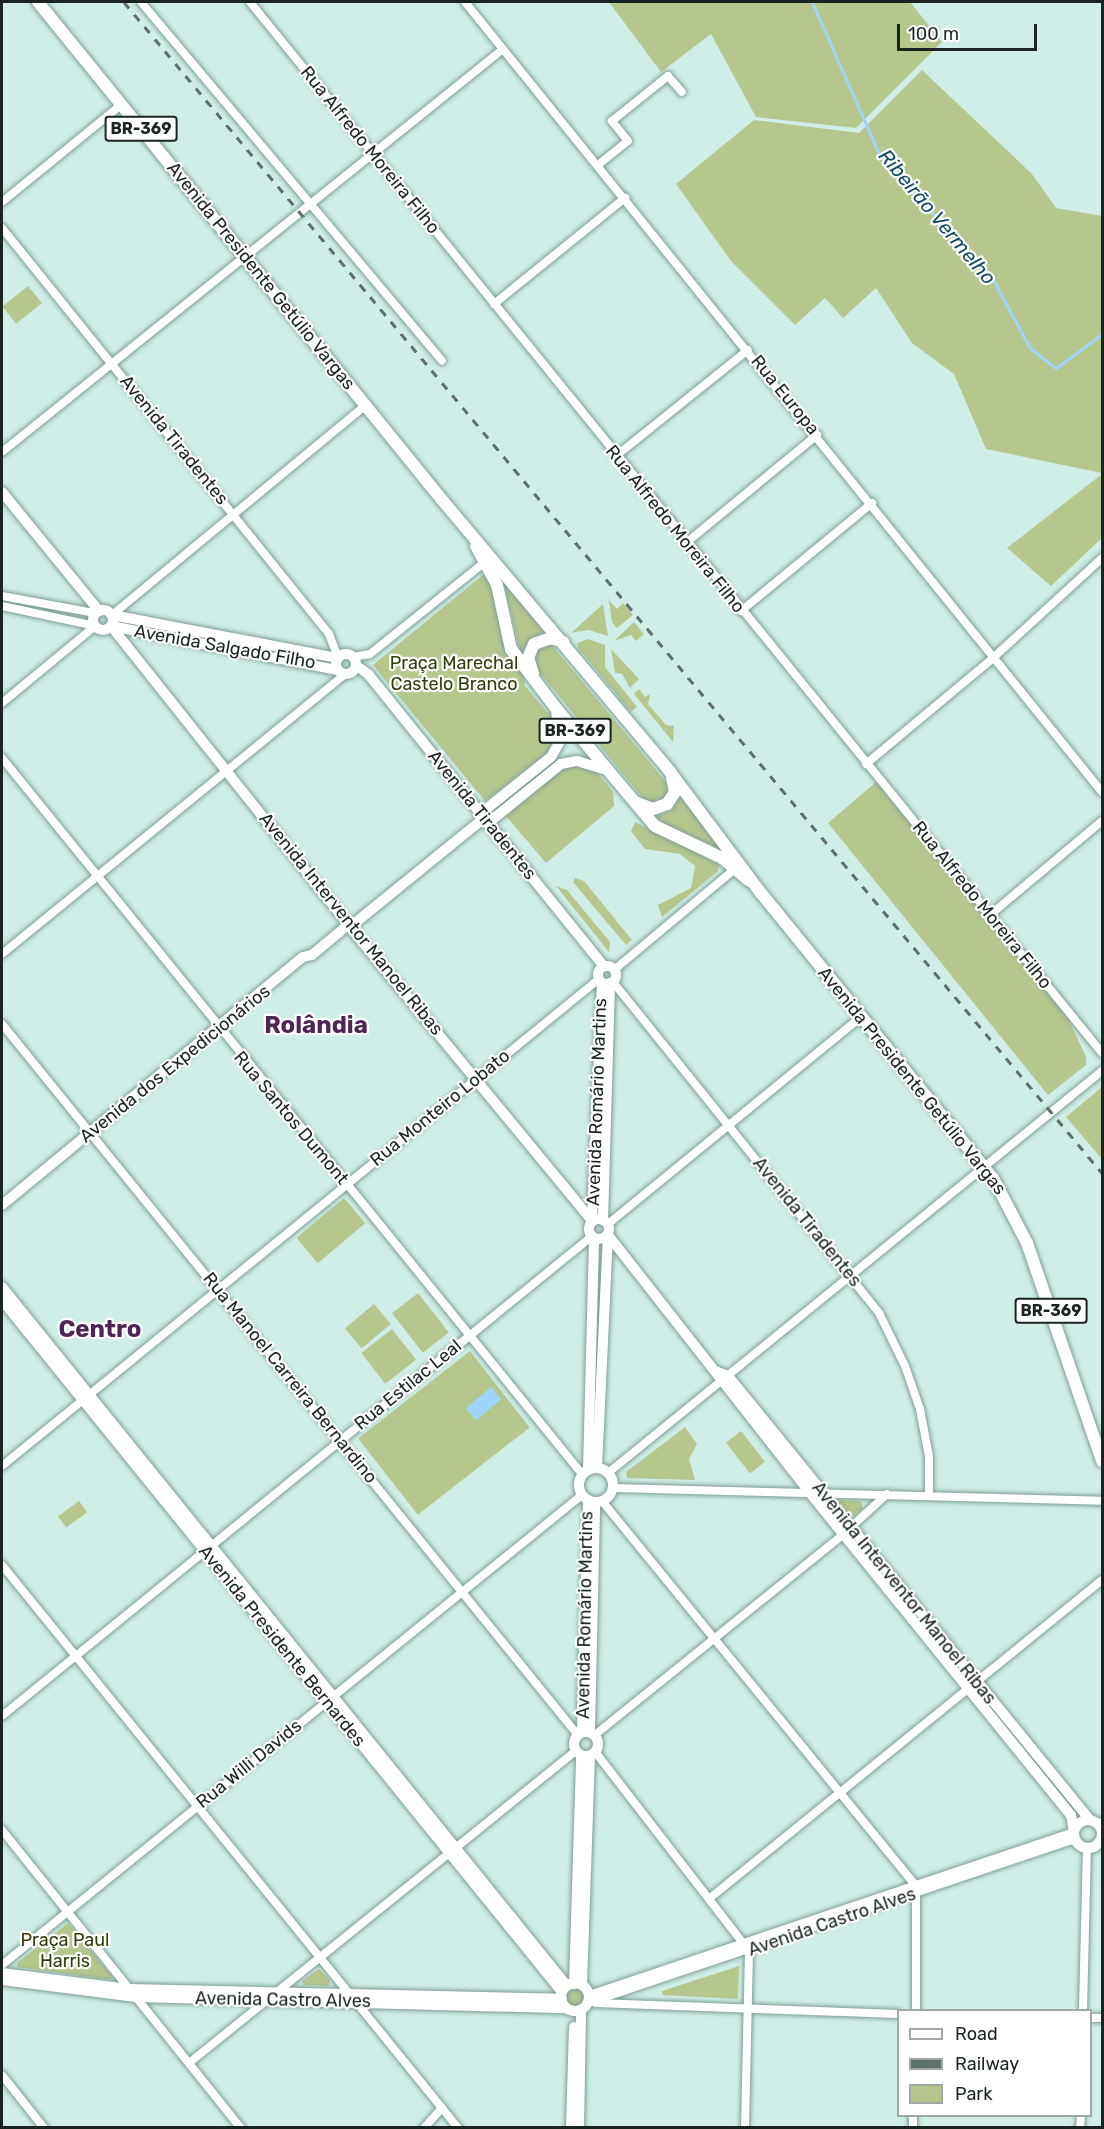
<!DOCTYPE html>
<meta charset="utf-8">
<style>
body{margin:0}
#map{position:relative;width:1104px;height:2129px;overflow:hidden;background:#cfeee7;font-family:Rubik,sans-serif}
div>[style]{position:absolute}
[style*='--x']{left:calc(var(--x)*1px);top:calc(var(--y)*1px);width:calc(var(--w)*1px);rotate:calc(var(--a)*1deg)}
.green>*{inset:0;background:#b6c78e;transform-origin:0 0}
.round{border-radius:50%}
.water>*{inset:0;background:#9dd6fa;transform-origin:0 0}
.stream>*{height:3px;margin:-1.5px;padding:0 1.5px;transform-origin:1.5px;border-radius:1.5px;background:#9dd6fa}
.roads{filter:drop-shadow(0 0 2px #7f9d96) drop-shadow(0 0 2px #7f9d96)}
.street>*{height:8px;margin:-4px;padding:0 4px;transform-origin:4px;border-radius:4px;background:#fff}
.secondary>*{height:10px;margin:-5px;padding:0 5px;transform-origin:5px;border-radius:5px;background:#fff}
.secondary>.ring{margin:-5px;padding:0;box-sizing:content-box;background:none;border:10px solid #fff;border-radius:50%}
.primary>*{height:12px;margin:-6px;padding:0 6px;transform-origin:6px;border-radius:6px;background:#fff}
.rail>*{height:3px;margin-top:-1.5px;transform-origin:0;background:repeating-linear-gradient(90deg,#5e706c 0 8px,transparent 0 16px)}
span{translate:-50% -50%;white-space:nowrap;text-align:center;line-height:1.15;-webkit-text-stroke:4.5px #fff;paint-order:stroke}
.shield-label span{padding:2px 4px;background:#fff;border:2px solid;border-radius:4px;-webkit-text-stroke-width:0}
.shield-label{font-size:16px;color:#1a2523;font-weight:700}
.street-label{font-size:18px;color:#1a2523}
.park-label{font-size:18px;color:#323e07}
.water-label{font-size:20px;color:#104a67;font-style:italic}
.district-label{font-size:24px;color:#512457;font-weight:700}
.frame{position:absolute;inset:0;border:3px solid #1a2523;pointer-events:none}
.legend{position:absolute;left:897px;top:2009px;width:195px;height:108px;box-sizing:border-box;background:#fff;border:2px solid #a3a8a7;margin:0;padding:8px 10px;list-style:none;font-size:18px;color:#1a2523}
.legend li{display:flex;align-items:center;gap:12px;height:30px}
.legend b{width:30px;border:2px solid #a3a8a7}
.scale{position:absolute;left:897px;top:24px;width:140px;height:27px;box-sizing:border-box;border:3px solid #1a2523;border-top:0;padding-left:8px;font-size:18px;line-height:21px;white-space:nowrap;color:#1a2523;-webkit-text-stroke:4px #fff;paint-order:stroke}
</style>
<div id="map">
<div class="green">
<i style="clip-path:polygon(609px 2px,910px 2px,942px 42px,856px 128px,756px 117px,711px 34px,661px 72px)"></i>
<i style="clip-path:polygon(922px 70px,1032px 174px,1056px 208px,1102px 216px,1102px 473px,986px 449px,954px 374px,912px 343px,876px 288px,843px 318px,825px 298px,795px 325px,731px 261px,676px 184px,754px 120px,859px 133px)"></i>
<i style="left:28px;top:286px;width:22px;height:33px;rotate:51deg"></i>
<i style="clip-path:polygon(1102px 474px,1102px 538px,1051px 586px,1007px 548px)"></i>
<i style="clip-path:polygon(484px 574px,493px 589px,509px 657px,524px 676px,525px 686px,552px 718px,555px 735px,547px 753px,485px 801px,373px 665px)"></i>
<i style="clip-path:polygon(502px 576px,547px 631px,530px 639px,521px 655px)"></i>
<i style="clip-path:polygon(609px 600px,617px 609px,623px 603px,633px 615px,617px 628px,612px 622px)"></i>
<i style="clip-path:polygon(603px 604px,608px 636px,589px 630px,571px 633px)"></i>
<i style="clip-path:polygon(634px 622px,644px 634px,636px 641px,631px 635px,614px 641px)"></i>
<i style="clip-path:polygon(588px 639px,605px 645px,605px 667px,637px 707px,631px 712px,578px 648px,577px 643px)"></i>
<i style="clip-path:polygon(550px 643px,666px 782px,669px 790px,665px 798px,654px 803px,645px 801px,535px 667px,537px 650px)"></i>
<i style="clip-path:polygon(611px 649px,639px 679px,630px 688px,622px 674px,615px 673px)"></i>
<i style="clip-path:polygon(639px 689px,645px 697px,650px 694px,648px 704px,666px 725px,674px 726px,673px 742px,634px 694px)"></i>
<i style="clip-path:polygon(576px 765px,597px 772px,613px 792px,614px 806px,546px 863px,506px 816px,560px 771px)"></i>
<i style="clip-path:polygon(876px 782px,1069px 1020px,1086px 1057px,1086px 1065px,1048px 1095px,828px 823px)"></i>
<i style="clip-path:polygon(680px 795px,725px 851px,657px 822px,655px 817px,672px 810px)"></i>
<i style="clip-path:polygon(635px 822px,720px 865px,717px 872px,662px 917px,658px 905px,691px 888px,695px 866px,680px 854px,645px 849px,631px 831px)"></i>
<i style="clip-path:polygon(575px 878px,584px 881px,632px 940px,626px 945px,573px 882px)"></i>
<i style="clip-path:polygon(556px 886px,567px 890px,610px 942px,609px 952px)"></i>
<i style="clip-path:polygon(1102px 1087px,1102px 1159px,1066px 1117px)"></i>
<i style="left:344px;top:1198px;width:33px;height:62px;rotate:50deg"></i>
<i style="left:418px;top:1293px;width:50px;height:33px;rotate:52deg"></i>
<i style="left:374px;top:1304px;width:26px;height:38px;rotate:50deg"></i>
<i style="left:392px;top:1329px;width:39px;height:39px;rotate:52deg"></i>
<i style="left:470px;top:1351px;width:97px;height:142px;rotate:52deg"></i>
<i style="clip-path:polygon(685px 1427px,697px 1444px,689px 1459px,695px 1480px,627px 1478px,626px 1472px)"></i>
<i style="left:741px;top:1431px;width:39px;height:19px;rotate:52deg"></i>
<i style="clip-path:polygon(841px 1500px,861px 1501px,863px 1509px,850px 1518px,838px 1504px)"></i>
<i style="left:79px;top:1501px;width:14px;height:26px;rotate:54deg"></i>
<i style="clip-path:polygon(68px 1923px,112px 1976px,111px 1980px,17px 1967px,17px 1963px)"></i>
<i style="clip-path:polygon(739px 1966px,738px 1999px,663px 1995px,662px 1991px)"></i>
<i style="clip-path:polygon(319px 1969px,330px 1980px,329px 1986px,303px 1985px,302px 1981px)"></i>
<i class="round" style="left:566px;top:1989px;width:18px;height:18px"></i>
</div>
<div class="water">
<i style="left:491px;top:1387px;width:16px;height:33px;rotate:50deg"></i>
</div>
<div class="stream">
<i style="--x:812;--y:2;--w:168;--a:66.2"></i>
<i style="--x:880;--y:156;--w:163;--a:47.2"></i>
<i style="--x:991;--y:276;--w:82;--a:61.6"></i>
<i style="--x:1030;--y:348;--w:33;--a:38"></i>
<i style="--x:1056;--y:368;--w:57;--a:-36.5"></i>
</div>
<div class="roads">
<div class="street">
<i style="--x:141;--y:2;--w:468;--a:50"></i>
<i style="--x:250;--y:2;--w:1353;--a:50.97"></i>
<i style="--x:465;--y:2;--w:1015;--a:51.12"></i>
<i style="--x:598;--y:165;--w:38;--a:-39"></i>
<i style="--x:628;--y:141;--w:26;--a:-129"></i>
<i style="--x:612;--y:121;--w:72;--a:-38.8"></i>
<i style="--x:668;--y:76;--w:21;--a:49"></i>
<i style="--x:2;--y:202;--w:154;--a:-39.2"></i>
<i style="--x:2;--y:228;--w:521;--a:51.15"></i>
<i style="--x:329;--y:634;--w:26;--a:69"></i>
<i style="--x:494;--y:304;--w:169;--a:-39"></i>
<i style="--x:2;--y:452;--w:643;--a:-38.81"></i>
<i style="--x:616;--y:456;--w:169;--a:-38.8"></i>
<i style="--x:686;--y:543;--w:170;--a:-39.5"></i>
<i style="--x:2;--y:596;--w:95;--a:10.4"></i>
<i style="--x:2;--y:606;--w:95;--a:12.1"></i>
<i style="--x:741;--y:611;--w:170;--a:-39.5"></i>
<i style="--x:112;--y:615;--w:330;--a:-39.6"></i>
<i style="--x:353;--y:657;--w:17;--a:-10"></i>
<i style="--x:370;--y:654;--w:147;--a:-38.7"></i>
<i style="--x:2;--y:703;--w:121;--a:-39.6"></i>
<i style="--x:2;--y:758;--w:921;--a:50.99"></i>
<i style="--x:866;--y:764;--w:165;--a:-39.8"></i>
<i style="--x:993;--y:658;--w:148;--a:-42.5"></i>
<i style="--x:990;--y:915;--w:146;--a:-40"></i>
<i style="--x:2;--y:954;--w:443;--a:-39.2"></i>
<i style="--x:614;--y:970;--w:158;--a:-39.9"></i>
<i style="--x:613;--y:982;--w:425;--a:51.2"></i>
<i style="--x:879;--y:1313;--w:59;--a:63.9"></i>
<i style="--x:905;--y:1366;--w:46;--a:70.8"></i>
<i style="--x:920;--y:1409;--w:48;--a:79.2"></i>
<i style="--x:929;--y:1456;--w:40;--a:90"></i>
<i style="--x:2;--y:1024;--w:914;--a:51"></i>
<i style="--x:608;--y:1224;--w:327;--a:-39.3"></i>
<i style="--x:2;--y:1466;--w:770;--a:-39.21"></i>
<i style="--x:608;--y:1473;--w:637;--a:-39.14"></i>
<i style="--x:613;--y:1488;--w:489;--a:1.5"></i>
<i style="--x:602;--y:1501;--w:497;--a:50.8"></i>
<i style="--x:916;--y:1886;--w:124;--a:90"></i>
<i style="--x:851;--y:1527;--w:49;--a:-42.5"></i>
<i style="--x:2;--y:1565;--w:725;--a:50.99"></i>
<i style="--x:2;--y:1716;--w:759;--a:-39.12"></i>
<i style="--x:596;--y:1734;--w:319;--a:-38.9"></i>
<i style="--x:596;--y:1753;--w:250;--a:52.3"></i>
<i style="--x:749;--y:1951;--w:177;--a:91.3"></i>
<i style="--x:1098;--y:1824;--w:4;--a:-27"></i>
<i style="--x:2;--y:1830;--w:382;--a:51.3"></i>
<i style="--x:1102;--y:1832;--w:1;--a:-90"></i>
<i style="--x:710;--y:1898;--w:505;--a:-39.05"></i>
<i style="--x:2;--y:1965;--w:747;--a:-39.02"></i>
<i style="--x:589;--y:1995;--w:512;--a:-18.58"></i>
<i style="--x:588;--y:2003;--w:514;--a:-18.61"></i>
<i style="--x:596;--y:2003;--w:302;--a:2.1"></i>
<i style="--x:1083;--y:2010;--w:162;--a:-88.6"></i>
<i style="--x:1090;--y:2018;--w:12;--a:0"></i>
<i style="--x:189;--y:2063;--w:497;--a:-38.9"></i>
<i style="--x:2;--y:2075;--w:68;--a:51.6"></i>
<i style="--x:424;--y:2128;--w:27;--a:-48"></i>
<i style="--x:913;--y:2128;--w:12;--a:-90"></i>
<i style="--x:1080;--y:2128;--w:12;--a:-85"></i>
</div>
<div class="secondary">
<i style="--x:2;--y:492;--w:154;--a:50.8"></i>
<i class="ring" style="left:93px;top:610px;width:10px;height:10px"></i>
<i style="--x:112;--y:615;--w:230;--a:10.8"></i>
<i style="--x:111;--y:626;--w:384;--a:51.5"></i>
<i style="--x:350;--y:927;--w:381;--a:50.5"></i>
<i style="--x:111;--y:626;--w:231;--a:11"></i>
<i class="ring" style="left:336px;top:654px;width:10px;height:10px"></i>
<i style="--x:357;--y:666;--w:14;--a:36"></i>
<i style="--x:368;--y:674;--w:376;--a:51.1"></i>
<i style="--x:480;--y:814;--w:91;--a:-38.8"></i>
<i style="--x:551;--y:757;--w:16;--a:-60"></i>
<i style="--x:559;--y:743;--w:36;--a:-95"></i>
<i style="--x:488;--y:823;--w:94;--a:-38.9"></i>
<i style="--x:561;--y:764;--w:16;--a:-11"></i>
<i style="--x:577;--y:761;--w:31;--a:17"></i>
<i style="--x:350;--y:927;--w:173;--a:-39.1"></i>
<i class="ring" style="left:598px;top:966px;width:8px;height:8px"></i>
<i style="--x:2;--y:1205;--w:390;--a:-39.5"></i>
<i style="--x:303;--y:957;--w:9;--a:-13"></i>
<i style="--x:312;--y:955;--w:47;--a:-39.8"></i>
<i class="ring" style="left:589px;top:1219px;width:10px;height:10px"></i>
<i style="--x:603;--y:1220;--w:237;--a:-88.3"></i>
<i style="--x:592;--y:1221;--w:238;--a:-87.6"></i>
<i style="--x:608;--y:1235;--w:328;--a:51.9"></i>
<i style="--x:810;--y:1493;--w:414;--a:51"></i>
<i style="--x:1071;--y:1815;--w:17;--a:80"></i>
<i style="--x:2;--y:1287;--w:899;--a:51.05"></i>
<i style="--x:2;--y:1300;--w:890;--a:51.02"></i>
<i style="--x:715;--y:1371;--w:14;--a:21"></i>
<i style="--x:728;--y:1376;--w:573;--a:50.81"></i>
<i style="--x:597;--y:1468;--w:233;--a:-87.3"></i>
<i class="ring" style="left:579px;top:1468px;width:24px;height:24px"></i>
<i style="--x:588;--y:1470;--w:231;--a:-88.5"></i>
<i style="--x:582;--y:1730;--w:230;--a:-88.5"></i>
<i style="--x:590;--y:1730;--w:228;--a:-88.7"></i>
<i class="ring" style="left:574px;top:1732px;width:14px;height:14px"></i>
<i class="ring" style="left:1074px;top:1820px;width:18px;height:18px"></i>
<i style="--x:2;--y:1973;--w:128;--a:7.2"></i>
<i style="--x:129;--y:1989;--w:433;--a:1.3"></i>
<i style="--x:2;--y:1980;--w:135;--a:7.2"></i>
<i style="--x:136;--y:1997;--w:430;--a:1.5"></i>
<i class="ring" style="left:561px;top:1983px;width:18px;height:18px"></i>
<i style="--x:574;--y:1984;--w:227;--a:-88.2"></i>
<i style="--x:582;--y:1985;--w:228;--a:-88"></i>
<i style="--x:571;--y:2128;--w:101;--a:-88.3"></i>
<i style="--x:579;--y:2128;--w:118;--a:-89"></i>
</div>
<div class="primary">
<i style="--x:38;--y:2;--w:643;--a:50.94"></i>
<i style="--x:443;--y:501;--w:354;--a:50"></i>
<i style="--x:670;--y:772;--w:151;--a:53.1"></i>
<i style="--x:761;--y:893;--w:367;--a:50.9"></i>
<i style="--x:993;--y:1178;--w:73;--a:62.4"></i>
<i style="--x:1027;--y:1243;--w:231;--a:71"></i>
<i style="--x:476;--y:546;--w:44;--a:61.7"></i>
<i style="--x:497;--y:585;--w:66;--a:77.7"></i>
<i style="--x:511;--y:649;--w:73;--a:52.8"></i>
<i style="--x:555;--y:707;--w:155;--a:50"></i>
<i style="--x:655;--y:826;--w:74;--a:25.5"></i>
<i style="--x:722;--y:858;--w:35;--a:40"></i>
<i style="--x:533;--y:673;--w:16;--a:-108"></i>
<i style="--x:528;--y:658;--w:15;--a:-67"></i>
<i style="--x:534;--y:644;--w:18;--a:-19"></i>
<i style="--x:551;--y:638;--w:13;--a:18"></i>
<i style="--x:635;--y:802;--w:19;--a:21"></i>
<i style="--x:653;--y:809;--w:15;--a:-20"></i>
<i style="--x:667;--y:804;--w:14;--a:-56"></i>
<i style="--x:675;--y:792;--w:14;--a:-102"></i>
</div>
</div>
<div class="rail">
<i style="--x:124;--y:2;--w:1526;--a:50.13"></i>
</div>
<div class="shield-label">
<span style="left:141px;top:129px">BR-369</span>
<span style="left:575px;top:731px">BR-369</span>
<span style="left:1051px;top:1311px">BR-369</span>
</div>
<div class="street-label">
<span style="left:370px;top:150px;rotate:51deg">Rua Alfredo Moreira Filho</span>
<span style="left:261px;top:276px;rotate:51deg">Avenida Presidente Getúlio Vargas</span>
<span style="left:785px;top:395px;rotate:51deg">Rua Europa</span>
<span style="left:174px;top:440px;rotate:51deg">Avenida Tiradentes</span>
<span style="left:675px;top:529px;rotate:51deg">Rua Alfredo Moreira Filho</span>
<span style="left:225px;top:647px;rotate:10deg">Avenida Salgado Filho</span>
<span style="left:482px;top:815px;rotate:51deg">Avenida Tiradentes</span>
<span style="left:982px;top:905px;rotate:51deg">Rua Alfredo Moreira Filho</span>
<span style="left:351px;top:924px;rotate:51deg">Avenida Interventor Manoel Ribas</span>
<span style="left:175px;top:1064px;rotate:-39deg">Avenida dos Expedicionários</span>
<span style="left:912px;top:1081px;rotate:51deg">Avenida Presidente Getúlio Vargas</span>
<span style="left:597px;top:1102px;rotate:-88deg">Avenida Romário Martins</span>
<span style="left:440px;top:1108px;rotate:-39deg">Rua Monteiro Lobato</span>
<span style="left:291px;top:1118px;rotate:50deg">Rua Santos Dumont</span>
<span style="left:807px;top:1222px;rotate:51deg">Avenida Tiradentes</span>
<span style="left:290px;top:1378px;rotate:51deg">Rua Manoel Carreira Bernardino</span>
<span style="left:408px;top:1385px;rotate:-39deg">Rua Estilac Leal</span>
<span style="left:904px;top:1593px;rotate:51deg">Avenida Interventor Manoel Ribas</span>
<span style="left:585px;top:1615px;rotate:-89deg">Avenida Romário Martins</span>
<span style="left:282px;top:1646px;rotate:51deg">Avenida Presidente Bernardes</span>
<span style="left:249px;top:1764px;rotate:-39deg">Rua Willi Davids</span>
<span style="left:832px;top:1922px;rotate:-19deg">Avenida Castro Alves</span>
<span style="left:283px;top:2000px;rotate:1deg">Avenida Castro Alves</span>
</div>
<div class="park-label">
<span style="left:454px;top:674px">Praça Marechal<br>Castelo Branco</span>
<span style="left:65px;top:1951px">Praça Paul<br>Harris</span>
</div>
<div class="water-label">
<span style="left:937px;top:217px;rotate:50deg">Ribeirão Vermelho</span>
</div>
<div class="district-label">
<span style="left:316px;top:1026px">Rolândia</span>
<span style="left:100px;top:1330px">Centro</span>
</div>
<div class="frame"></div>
<ul class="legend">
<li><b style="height:8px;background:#fff"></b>Road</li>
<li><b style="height:8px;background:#5e706c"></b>Railway</li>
<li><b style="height:16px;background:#b6c78e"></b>Park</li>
</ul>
<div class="scale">100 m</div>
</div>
